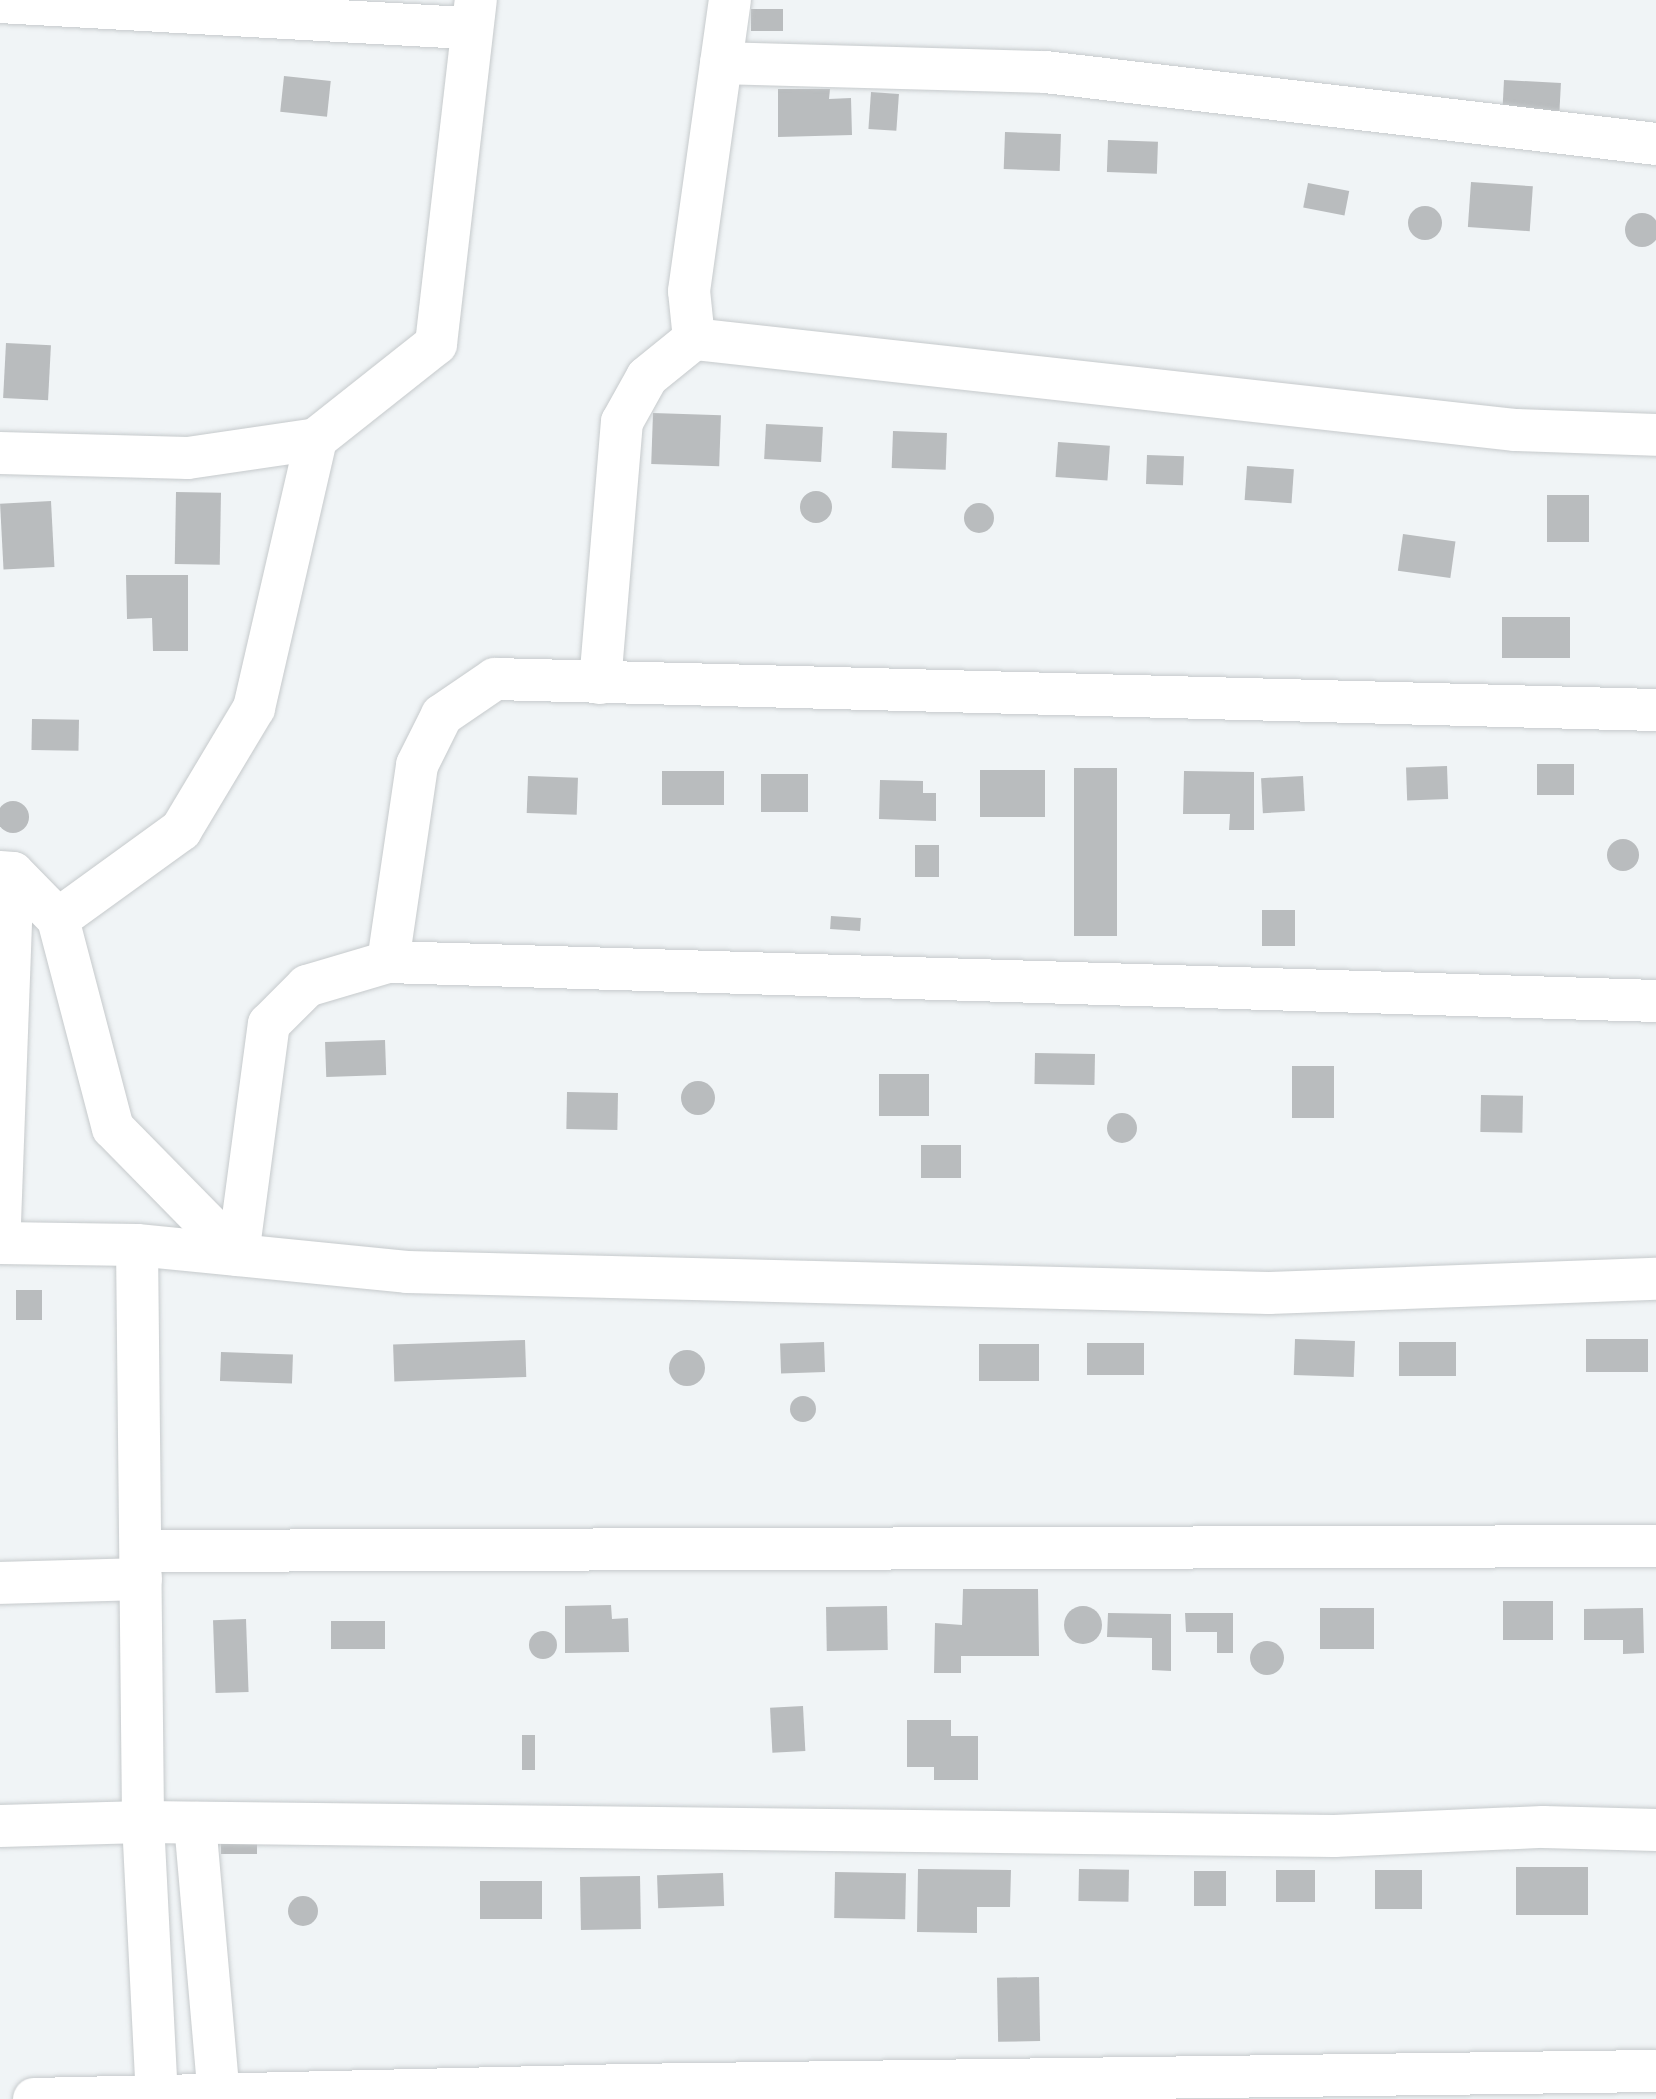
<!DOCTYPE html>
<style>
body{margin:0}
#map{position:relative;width:1656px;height:2099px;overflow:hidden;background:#f0f4f6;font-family:"Archivo Narrow",sans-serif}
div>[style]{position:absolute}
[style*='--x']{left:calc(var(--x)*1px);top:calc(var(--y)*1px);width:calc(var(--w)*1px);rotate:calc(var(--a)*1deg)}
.building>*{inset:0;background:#b9bcbe;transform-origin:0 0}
.round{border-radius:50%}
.roads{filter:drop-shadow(0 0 2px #c6cacc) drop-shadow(0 0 2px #c6cacc)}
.minor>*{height:42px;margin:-21px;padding:0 21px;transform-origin:21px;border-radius:21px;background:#fff}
span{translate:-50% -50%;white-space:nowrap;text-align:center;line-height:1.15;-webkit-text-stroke:6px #fff;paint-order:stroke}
</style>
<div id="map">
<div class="building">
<i style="left:751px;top:9px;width:32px;height:22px"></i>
<i style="left:284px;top:76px;width:47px;height:36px;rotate:6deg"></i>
<i style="left:1504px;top:80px;width:57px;height:31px;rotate:3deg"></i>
<i style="clip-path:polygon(778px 89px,830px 89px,829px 99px,851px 98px,852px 135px,778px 137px)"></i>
<i style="left:871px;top:92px;width:28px;height:37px;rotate:4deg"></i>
<i style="left:1005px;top:132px;width:56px;height:37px;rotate:2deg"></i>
<i style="left:1108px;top:140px;width:50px;height:32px;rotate:2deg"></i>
<i style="left:1471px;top:182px;width:62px;height:45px;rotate:4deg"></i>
<i style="left:1308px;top:183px;width:42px;height:25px;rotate:11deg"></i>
<i class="round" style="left:1408px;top:206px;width:34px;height:34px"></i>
<i class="round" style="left:1625px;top:213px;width:34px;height:34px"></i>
<i style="left:6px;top:343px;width:45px;height:55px;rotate:3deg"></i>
<i style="left:653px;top:413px;width:68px;height:51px;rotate:2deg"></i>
<i style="left:766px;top:424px;width:57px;height:35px;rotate:3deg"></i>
<i style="left:893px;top:431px;width:54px;height:37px;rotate:2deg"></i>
<i style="left:1058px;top:442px;width:52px;height:35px;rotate:4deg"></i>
<i style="left:1147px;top:455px;width:37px;height:29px;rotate:2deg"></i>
<i style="left:1247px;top:466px;width:47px;height:34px;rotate:4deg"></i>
<i class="round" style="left:800px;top:491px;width:32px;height:32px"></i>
<i style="left:176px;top:492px;width:45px;height:72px;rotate:1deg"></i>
<i style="left:1547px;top:495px;width:42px;height:47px"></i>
<i style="left:51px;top:501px;width:66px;height:51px;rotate:87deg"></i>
<i class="round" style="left:964px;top:503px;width:30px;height:30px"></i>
<i style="left:1403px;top:534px;width:53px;height:37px;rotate:8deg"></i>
<i style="clip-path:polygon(126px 575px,188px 575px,188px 651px,153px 651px,152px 618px,127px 619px)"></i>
<i style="left:1570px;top:617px;width:41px;height:68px;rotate:90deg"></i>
<i style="left:32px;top:719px;width:47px;height:31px;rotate:1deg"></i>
<i style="left:1537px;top:764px;width:37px;height:31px"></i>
<i style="left:1447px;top:766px;width:33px;height:41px;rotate:88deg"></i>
<i style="left:1074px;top:768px;width:43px;height:168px"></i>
<i style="left:980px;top:770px;width:65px;height:47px"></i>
<i style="left:724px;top:771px;width:34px;height:62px;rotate:90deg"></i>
<i style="clip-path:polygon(1184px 771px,1254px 772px,1254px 830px,1229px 830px,1230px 814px,1183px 814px)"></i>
<i style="left:761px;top:774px;width:47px;height:38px"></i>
<i style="left:528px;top:776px;width:50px;height:37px;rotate:2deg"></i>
<i style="left:1303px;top:776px;width:35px;height:42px;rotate:87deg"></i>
<i style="clip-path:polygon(880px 780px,923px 781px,923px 793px,936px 793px,936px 821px,879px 819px)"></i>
<i class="round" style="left:-3px;top:801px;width:32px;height:32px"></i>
<i class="round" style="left:1607px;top:839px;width:32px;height:32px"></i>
<i style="left:915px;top:845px;width:24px;height:32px"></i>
<i style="left:1262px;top:910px;width:33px;height:36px"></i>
<i style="left:831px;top:916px;width:30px;height:13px;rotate:4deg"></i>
<i style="left:385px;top:1040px;width:35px;height:60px;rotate:88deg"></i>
<i style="left:1035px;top:1053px;width:60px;height:31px;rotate:1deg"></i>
<i style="left:1292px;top:1066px;width:42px;height:52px"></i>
<i style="left:879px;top:1074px;width:50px;height:42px"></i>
<i class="round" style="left:681px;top:1081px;width:34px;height:34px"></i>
<i style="left:567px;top:1092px;width:51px;height:37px;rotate:1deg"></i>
<i style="left:1481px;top:1095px;width:42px;height:37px;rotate:1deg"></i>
<i class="round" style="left:1107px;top:1113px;width:30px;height:30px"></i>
<i style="left:921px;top:1145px;width:40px;height:33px"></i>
<i style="left:16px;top:1290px;width:26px;height:30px"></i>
<i style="left:1295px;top:1339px;width:60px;height:36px;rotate:2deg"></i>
<i style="left:1586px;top:1339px;width:62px;height:33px"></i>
<i style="left:525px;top:1340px;width:37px;height:132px;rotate:88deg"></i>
<i style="left:824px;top:1342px;width:30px;height:44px;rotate:88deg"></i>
<i style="left:1399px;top:1342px;width:57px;height:34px"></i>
<i style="left:1087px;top:1343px;width:57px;height:32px"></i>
<i style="left:979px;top:1344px;width:60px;height:37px"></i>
<i class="round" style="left:669px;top:1350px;width:36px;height:36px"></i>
<i style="left:221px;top:1352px;width:72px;height:29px;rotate:2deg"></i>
<i class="round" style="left:790px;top:1396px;width:26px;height:26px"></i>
<i style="clip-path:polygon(963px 1589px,1038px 1589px,1039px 1656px,961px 1656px,961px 1673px,934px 1673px,935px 1623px,962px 1625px)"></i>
<i style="left:1503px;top:1601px;width:50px;height:39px"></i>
<i style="clip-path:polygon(611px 1605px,612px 1619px,628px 1618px,629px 1652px,565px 1653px,565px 1606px)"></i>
<i class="round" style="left:1064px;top:1606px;width:38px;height:38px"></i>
<i style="left:887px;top:1606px;width:44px;height:61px;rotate:89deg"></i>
<i style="left:1320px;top:1608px;width:54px;height:41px"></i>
<i style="clip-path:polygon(1643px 1608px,1644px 1653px,1623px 1654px,1623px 1640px,1584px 1640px,1584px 1609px)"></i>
<i style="clip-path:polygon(1108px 1613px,1171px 1614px,1171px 1671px,1152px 1670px,1152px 1638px,1107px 1637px)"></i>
<i style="clip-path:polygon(1185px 1613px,1233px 1613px,1233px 1653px,1217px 1653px,1217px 1632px,1186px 1632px)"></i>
<i style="left:246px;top:1619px;width:73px;height:33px;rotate:88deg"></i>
<i style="left:385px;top:1621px;width:28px;height:54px;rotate:90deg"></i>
<i class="round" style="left:529px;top:1631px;width:28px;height:28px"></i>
<i class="round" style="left:1250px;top:1641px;width:34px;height:34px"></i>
<i style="left:803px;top:1706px;width:45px;height:33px;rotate:87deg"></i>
<i style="clip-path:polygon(907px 1720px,951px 1720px,951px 1736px,978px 1736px,978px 1780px,934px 1780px,934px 1767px,907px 1767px)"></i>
<i style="left:522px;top:1735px;width:13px;height:35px"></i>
<i style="left:221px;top:1830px;width:36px;height:24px"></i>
<i style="left:1516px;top:1867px;width:72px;height:48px"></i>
<i style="clip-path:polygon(918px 1869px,1011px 1870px,1010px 1907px,977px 1907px,977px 1933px,917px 1932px)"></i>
<i style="left:1079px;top:1869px;width:50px;height:32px;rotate:1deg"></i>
<i style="left:1315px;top:1870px;width:32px;height:39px;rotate:90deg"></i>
<i style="left:1375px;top:1870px;width:47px;height:39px"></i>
<i style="left:1226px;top:1871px;width:35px;height:32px;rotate:90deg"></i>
<i style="left:835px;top:1872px;width:71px;height:46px;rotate:1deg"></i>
<i style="left:723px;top:1873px;width:33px;height:66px;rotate:88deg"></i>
<i style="left:640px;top:1876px;width:53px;height:60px;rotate:89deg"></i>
<i style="left:480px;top:1881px;width:62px;height:38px"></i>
<i class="round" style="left:288px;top:1896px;width:30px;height:30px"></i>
<i style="left:1039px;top:1977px;width:64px;height:42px;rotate:89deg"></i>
</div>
<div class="roads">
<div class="minor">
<i style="--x:0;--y:2;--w:471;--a:3.2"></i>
<i style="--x:721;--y:63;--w:324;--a:1.6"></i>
<i style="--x:1045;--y:72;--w:615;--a:6.72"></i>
<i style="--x:694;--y:339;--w:48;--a:-95.9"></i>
<i style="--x:689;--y:291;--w:294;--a:-82"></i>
<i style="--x:0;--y:453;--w:188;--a:1.5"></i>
<i style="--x:188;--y:458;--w:129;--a:-8.4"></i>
<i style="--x:316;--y:439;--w:153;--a:-38.4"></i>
<i style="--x:436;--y:344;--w:346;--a:-83.4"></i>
<i style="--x:600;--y:683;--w:262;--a:-85.2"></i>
<i style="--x:622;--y:422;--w:51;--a:-60.9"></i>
<i style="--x:647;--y:377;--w:60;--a:-39"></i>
<i style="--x:694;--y:339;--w:827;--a:6.32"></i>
<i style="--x:1516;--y:430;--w:140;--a:2"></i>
<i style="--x:0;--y:872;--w:13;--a:4"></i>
<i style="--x:13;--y:873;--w:64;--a:45.6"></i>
<i style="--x:58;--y:919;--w:216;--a:75.3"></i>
<i style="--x:113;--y:1128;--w:178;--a:45.5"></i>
<i style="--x:58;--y:919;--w:152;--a:-35.9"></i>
<i style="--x:181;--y:830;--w:142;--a:-59.1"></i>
<i style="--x:254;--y:708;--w:276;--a:-77"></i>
<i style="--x:388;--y:962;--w:1269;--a:1.76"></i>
<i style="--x:0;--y:1223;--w:350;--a:-87.9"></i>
<i style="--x:0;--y:1243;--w:137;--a:0.8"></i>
<i style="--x:137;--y:1245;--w:271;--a:5.7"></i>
<i style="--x:407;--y:1272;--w:862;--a:1.4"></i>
<i style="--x:1269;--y:1293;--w:387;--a:-2.1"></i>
<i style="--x:137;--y:1245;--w:577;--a:89.4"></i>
<i style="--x:143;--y:1822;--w:277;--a:87.1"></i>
<i style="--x:238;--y:1255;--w:233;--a:-82.4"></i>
<i style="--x:269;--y:1024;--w:54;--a:-45"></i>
<i style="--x:307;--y:986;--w:84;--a:-16.5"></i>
<i style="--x:388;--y:962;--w:199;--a:-81.6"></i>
<i style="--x:417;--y:765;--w:56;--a:-63.4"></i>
<i style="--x:442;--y:715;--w:64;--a:-34.2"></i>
<i style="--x:495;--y:679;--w:1161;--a:1.53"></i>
<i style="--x:141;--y:1551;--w:1515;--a:-0.19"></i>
<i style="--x:0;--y:1583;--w:141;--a:-1.6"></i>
<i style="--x:195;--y:1823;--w:277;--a:85"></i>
<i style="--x:0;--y:1826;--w:143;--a:-1.6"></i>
<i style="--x:143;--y:1822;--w:1191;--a:0.67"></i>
<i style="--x:1334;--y:1836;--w:209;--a:-2.5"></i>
<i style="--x:1543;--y:1827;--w:113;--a:1.5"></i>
<i style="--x:34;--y:2099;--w:592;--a:-1.35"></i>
<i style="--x:626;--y:2085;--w:1030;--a:-0.78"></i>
</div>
</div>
</div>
